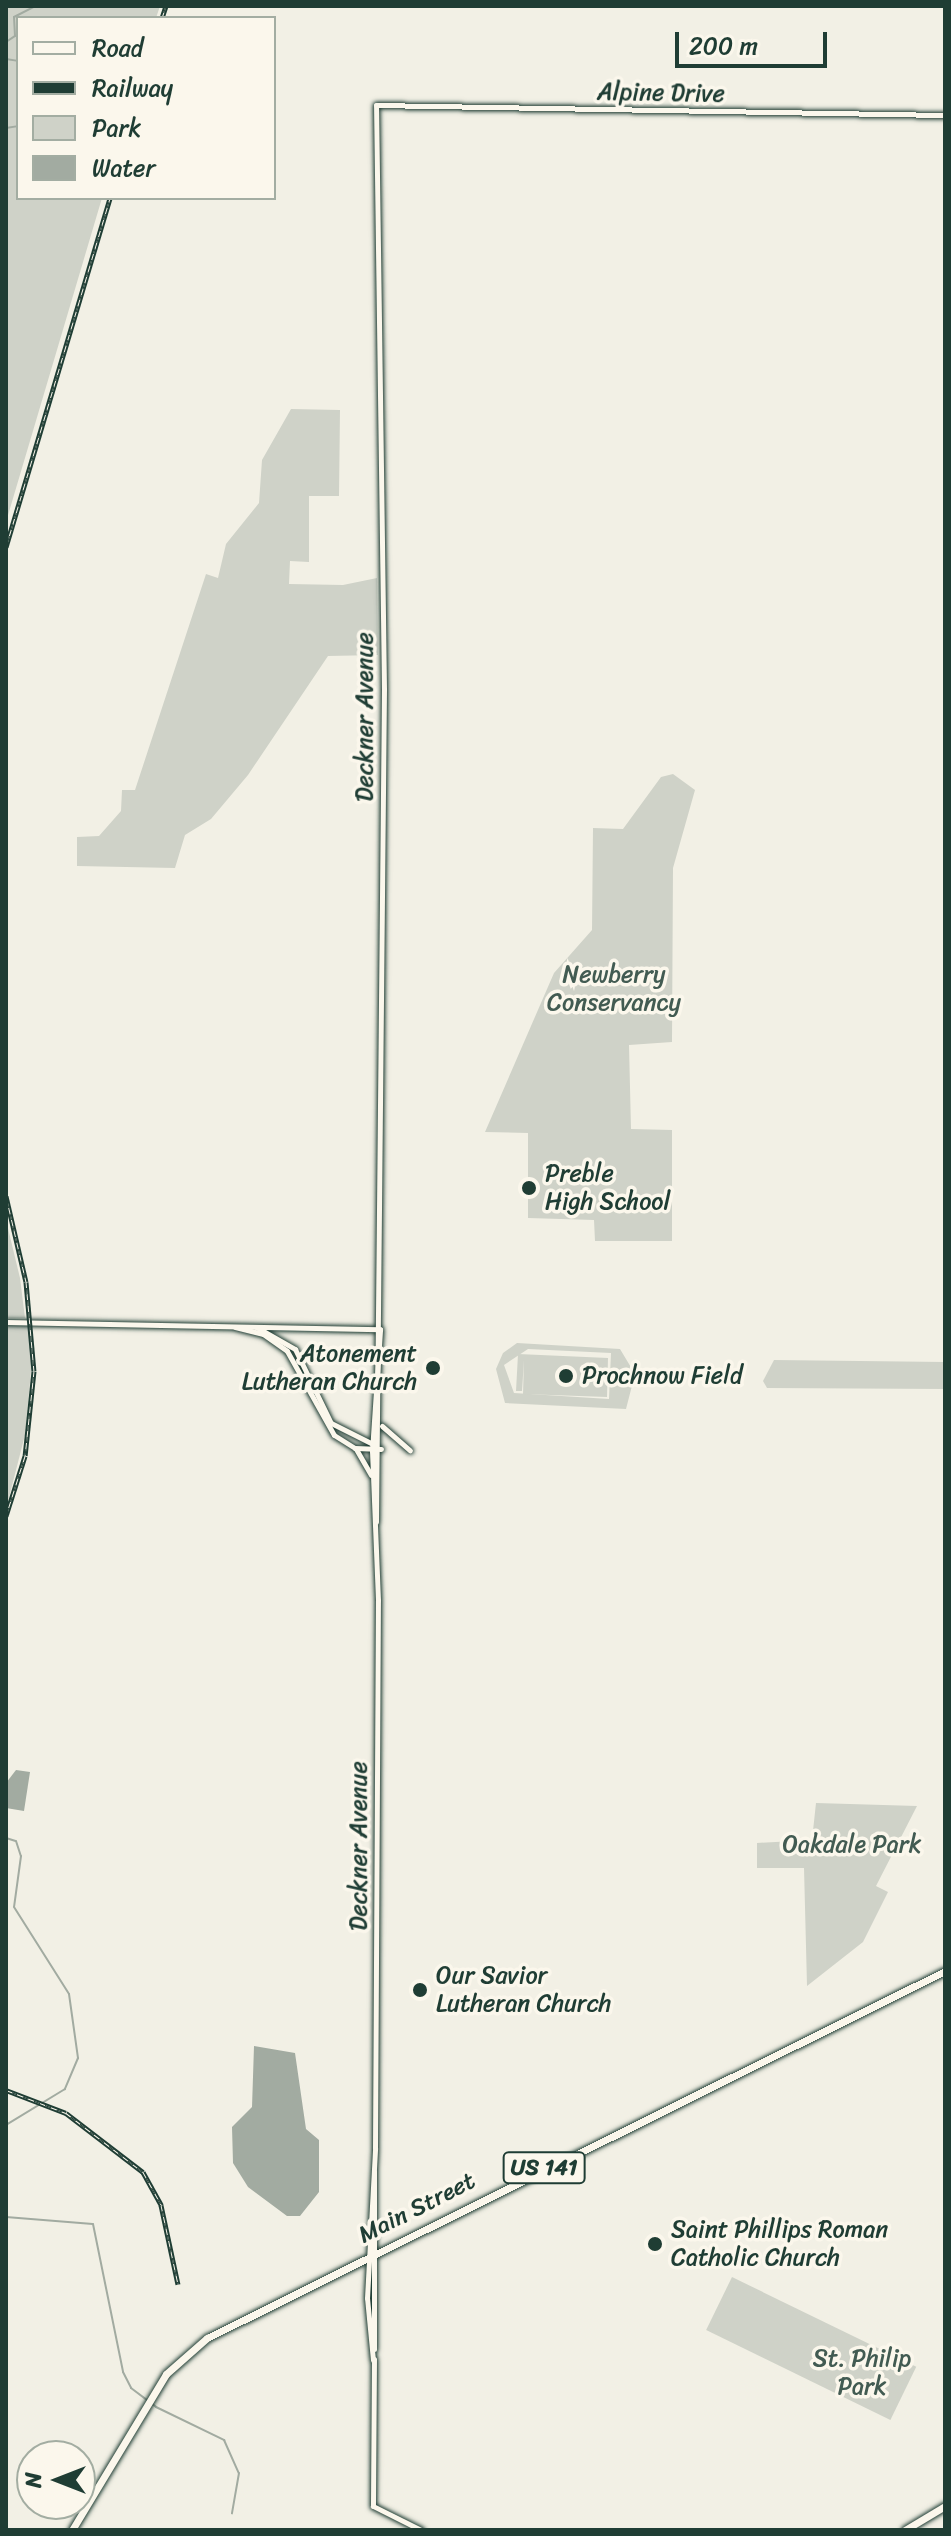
<!DOCTYPE html>
<style>
body{margin:0}
#map{position:relative;width:951px;height:2536px;overflow:hidden;background:#f2f0e5;font-family:Sriracha,sans-serif}
div>[style]{position:absolute}
[style*='--x']{left:calc(var(--x)*1px);top:calc(var(--y)*1px);width:calc(var(--w)*1px);rotate:calc(var(--a)*1deg)}
.green>*{inset:0;background:#cfd2c8;transform-origin:0 0}
.water>*{inset:0;background:#a2aba1}
.stream>*{height:2px;margin:-1px;padding:0 1px;transform-origin:1px;border-radius:1px;background:#a2aba1}
.roads{filter:drop-shadow(0 0 2px #1f3d34) drop-shadow(0 0 2px #1f3d34)}
.minor>*{height:5px;margin:-2.5px;padding:0 2.5px;transform-origin:2.5px;border-radius:2.5px;background:#fbf7ec}
.major>*{height:7px;margin:-3.5px;padding:0 3.5px;transform-origin:3.5px;border-radius:3.5px;background:#fbf7ec}
.rail>*{height:5px;margin-top:-2.5px;transform-origin:0;background:repeating-linear-gradient(90deg,#fbf7ec 0 6px,#1f3d34 0 12px);box-sizing:border-box;border-block:2px solid #1f3d34}
.dots>*{width:22px;height:22px;translate:-50% -50%;box-sizing:border-box;border:4px solid #fbf7ec;border-radius:50%}
span{translate:-50% -50%;white-space:nowrap;text-align:center;line-height:1.15;-webkit-text-stroke:7px #fbf7ec;paint-order:stroke}
.shield-label span{padding:2px 6px;background:#fbf7ec;border:2px solid;border-radius:6px;-webkit-text-stroke-width:0}
.shield-label{font-size:22px;color:#1f3d34;font-weight:700}
.street-label{font-size:24px;color:#1f3d34}
.park-label{font-size:24px;color:#425b52}
.poi-label{font-size:24px;color:#1f3d34}
.left{translate:0 -50%;text-align:left}
.right{translate:-100% -50%;text-align:right}
.frame{position:absolute;inset:0;border:8px solid #1f3d34;pointer-events:none}
.legend{position:absolute;left:16px;top:16px;width:260px;height:184px;box-sizing:border-box;background:#fbf7ec;border:2px solid #a3ada2;margin:0;padding:10px 14px;list-style:none;font-size:24px;color:#1f3d34}
.legend li{display:flex;align-items:center;gap:16px;height:40px}
.legend b{width:40px;border:2px solid #a3ada2}
.north{position:absolute;left:16px;top:2440px;width:80px;height:80px;box-sizing:border-box;background:#fbf7ec;border:2px solid #a3ada2;border-radius:50%;rotate:270deg;font-size:22px;font-weight:700;line-height:32px;text-align:center;color:#1f3d34}
.north::after{content:'';display:block;margin:auto;width:28px;height:36px;background:#1f3d34;clip-path:polygon(50% 0,100% 100%,50% 72%,0 100%)}
.scale{position:absolute;left:675px;top:32px;width:152px;height:36px;box-sizing:border-box;border:4px solid #1f3d34;border-top:0;padding-left:10px;font-size:24px;line-height:28px;white-space:nowrap;color:#1f3d34;-webkit-text-stroke:6px #fbf7ec;paint-order:stroke}
</style>
<div id="map">
<div class="green">
<i style="clip-path:polygon(6px 6px,160px 6px,156px 18px,18px 18px,18px 198px,102px 198px,6px 522px)"></i>
<i style="clip-path:polygon(291px 409px,340px 410px,339px 496px,309px 496px,309px 562px,290px 561px,289px 584px,343px 585px,377px 578px,378px 655px,328px 656px,248px 775px,211px 819px,185px 835px,175px 868px,77px 866px,77px 837px,99px 836px,121px 811px,122px 790px,135px 790px,206px 574px,218px 578px,226px 544px,259px 503px,262px 460px)"></i>
<i style="clip-path:polygon(673px 774px,695px 790px,673px 868px,672px 1042px,629px 1045px,631px 1129px,672px 1130px,672px 1241px,595px 1241px,594px 1220px,528px 1218px,528px 1133px,485px 1132px,554px 973px,592px 930px,593px 828px,623px 829px,661px 777px)"></i>
<i style="clip-path:polygon(6px 1220px,20px 1278px,25px 1318px,6px 1318px)"></i>
<i style="clip-path:polygon(6px 1325px,29px 1326px,32px 1361px,25px 1435px,6px 1509px)"></i>
<i style="clip-path:polygon(evenodd,517px 1343px,620px 1349px,635px 1374px,626px 1409px,505px 1403px,496px 1369px,503px 1353px,517px 1343px,528px 1349px,611px 1353px,609px 1399px,514px 1393px,504px 1365px,528px 1349px)"></i>
<i style="clip-path:polygon(518px 1354px,608px 1358px,607px 1397px,523px 1394px,524px 1360px,522px 1391px,516px 1391px)"></i>
<i style="clip-path:polygon(774px 1360px,945px 1362px,945px 1389px,767px 1388px,763px 1381px)"></i>
<i style="clip-path:polygon(816px 1803px,917px 1806px,876px 1886px,888px 1892px,863px 1942px,807px 1986px,804px 1868px,757px 1868px,757px 1843px,812px 1840px)"></i>
<i style="left:732px;top:2277px;width:205px;height:59px;rotate:26deg"></i>
</div>
<div class="water">
<i style="clip-path:polygon(16px 1770px,30px 1772px,24px 1811px,6px 1808px,6px 1783px)"></i>
<i style="clip-path:polygon(254px 2046px,295px 2053px,306px 2129px,319px 2140px,319px 2192px,300px 2216px,287px 2216px,248px 2187px,233px 2163px,232px 2127px,252px 2107px)"></i>
</div>
<div class="stream">
<i style="--x:6;--y:42;--w:11;--a:-34"></i>
<i style="--x:15;--y:36;--w:19;--a:-93"></i>
<i style="--x:14;--y:17;--w:25;--a:-27"></i>
<i style="--x:6;--y:59;--w:12;--a:9"></i>
<i style="--x:6;--y:128;--w:12;--a:-9"></i>
<i style="--x:6;--y:1838;--w:10;--a:17"></i>
<i style="--x:16;--y:1841;--w:16;--a:72"></i>
<i style="--x:21;--y:1856;--w:51;--a:97.8"></i>
<i style="--x:14;--y:1907;--w:103;--a:57.7"></i>
<i style="--x:69;--y:1994;--w:65;--a:82"></i>
<i style="--x:78;--y:2058;--w:34;--a:113"></i>
<i style="--x:65;--y:2089;--w:69;--a:148.6"></i>
<i style="--x:6;--y:2217;--w:87;--a:4.6"></i>
<i style="--x:93;--y:2224;--w:151;--a:78.5"></i>
<i style="--x:123;--y:2372;--w:18;--a:63"></i>
<i style="--x:131;--y:2388;--w:31;--a:37"></i>
<i style="--x:156;--y:2407;--w:76;--a:25.9"></i>
<i style="--x:224;--y:2440;--w:36;--a:66"></i>
<i style="--x:239;--y:2473;--w:41;--a:99.9"></i>
</div>
<div class="roads">
<div class="minor">
<i style="--x:6;--y:1322;--w:374;--a:1.1"></i>
<i style="--x:235;--y:1327;--w:29;--a:14"></i>
<i style="--x:263;--y:1334;--w:29;--a:35"></i>
<i style="--x:287;--y:1351;--w:96;--a:60.8"></i>
<i style="--x:334;--y:1435;--w:25;--a:32"></i>
<i style="--x:355;--y:1448;--w:26;--a:2"></i>
<i style="--x:256;--y:1327;--w:45;--a:29.4"></i>
<i style="--x:295;--y:1349;--w:82;--a:64.1"></i>
<i style="--x:331;--y:1423;--w:49;--a:26.6"></i>
<i style="--x:382;--y:1426;--w:37;--a:41"></i>
<i style="--x:356;--y:1449;--w:30;--a:60"></i>
<i style="--x:376;--y:1522;--w:833;--a:-89.45"></i>
<i style="--x:384;--y:689;--w:584;--a:-90.78"></i>
<i style="--x:376;--y:105;--w:569;--a:1.01"></i>
<i style="--x:374;--y:2171;--w:178;--a:90"></i>
<i style="--x:374;--y:2359;--w:147;--a:90.4"></i>
<i style="--x:373;--y:2506;--w:54;--a:26.6"></i>
<i style="--x:373;--y:2360;--w:62;--a:-95.5"></i>
<i style="--x:367;--y:2298;--w:150;--a:-86.9"></i>
<i style="--x:375;--y:2148;--w:548;--a:-89.69"></i>
<i style="--x:378;--y:1600;--w:149;--a:-92.3"></i>
<i style="--x:372;--y:1451;--w:122;--a:-86.2"></i>
</div>
<div class="major">
<i style="--x:72;--y:2530;--w:182;--a:-58.9"></i>
<i style="--x:166;--y:2374;--w:55;--a:-41.3"></i>
<i style="--x:207;--y:2338;--w:824;--a:-26.44"></i>
<i style="--x:905;--y:2530;--w:47;--a:-31"></i>
</div>
</div>
<div class="rail">
<i style="--x:162;--y:18;--w:13;--a:-72"></i>
<i style="--x:6;--y:547;--w:364;--a:-73.4"></i>
<i style="--x:6;--y:1196;--w:88;--a:76.9"></i>
<i style="--x:26;--y:1282;--w:89;--a:84.9"></i>
<i style="--x:34;--y:1371;--w:85;--a:96"></i>
<i style="--x:25;--y:1456;--w:63;--a:107.6"></i>
<i style="--x:6;--y:2090;--w:64;--a:21"></i>
<i style="--x:66;--y:2113;--w:97;--a:37.5"></i>
<i style="--x:143;--y:2172;--w:38;--a:61"></i>
<i style="--x:161;--y:2205;--w:81;--a:77.9"></i>
</div>
<div class="dots">
<i style="left:529px;top:1188px;background:#1f3d34"></i>
<i style="left:433px;top:1368px;background:#1f3d34"></i>
<i style="left:566px;top:1376px;background:#1f3d34"></i>
<i style="left:420px;top:1990px;background:#1f3d34"></i>
<i style="left:655px;top:2244px;background:#1f3d34"></i>
</div>
<div class="shield-label">
<span style="left:544px;top:2168px">US 141</span>
</div>
<div class="street-label">
<span style="left:661px;top:93px;rotate:1deg">Alpine Drive</span>
<span style="left:365px;top:717px;rotate:-90deg">Deckner Avenue</span>
<span style="left:359px;top:1846px;rotate:-90deg">Deckner Avenue</span>
<span style="left:417px;top:2208px;rotate:-27deg">Main Street</span>
</div>
<div class="park-label">
<span style="left:614px;top:989px">Newberry<br>Conservancy</span>
<span style="left:852px;top:1845px">Oakdale Park</span>
<span style="left:862px;top:2373px">St. Philip<br>Park</span>
</div>
<div class="poi-label">
<span class="left" style="left:545px;top:1188px">Preble<br>High School</span>
<span class="right" style="left:417px;top:1368px">Atonement<br>Lutheran Church</span>
<span class="left" style="left:582px;top:1376px">Prochnow Field</span>
<span class="left" style="left:436px;top:1990px">Our Savior<br>Lutheran Church</span>
<span class="left" style="left:671px;top:2244px">Saint Phillips Roman<br>Catholic Church</span>
</div>
<div class="frame"></div>
<ul class="legend">
<li><b style="height:10px;background:#fbf7ec"></b>Road</li>
<li><b style="height:10px;background:#1f3d34"></b>Railway</li>
<li><b style="height:22px;background:#cfd2c8"></b>Park</li>
<li><b style="height:22px;background:#a2aba1"></b>Water</li>
</ul>
<div class="north">N</div>
<div class="scale">200 m</div>
</div>
